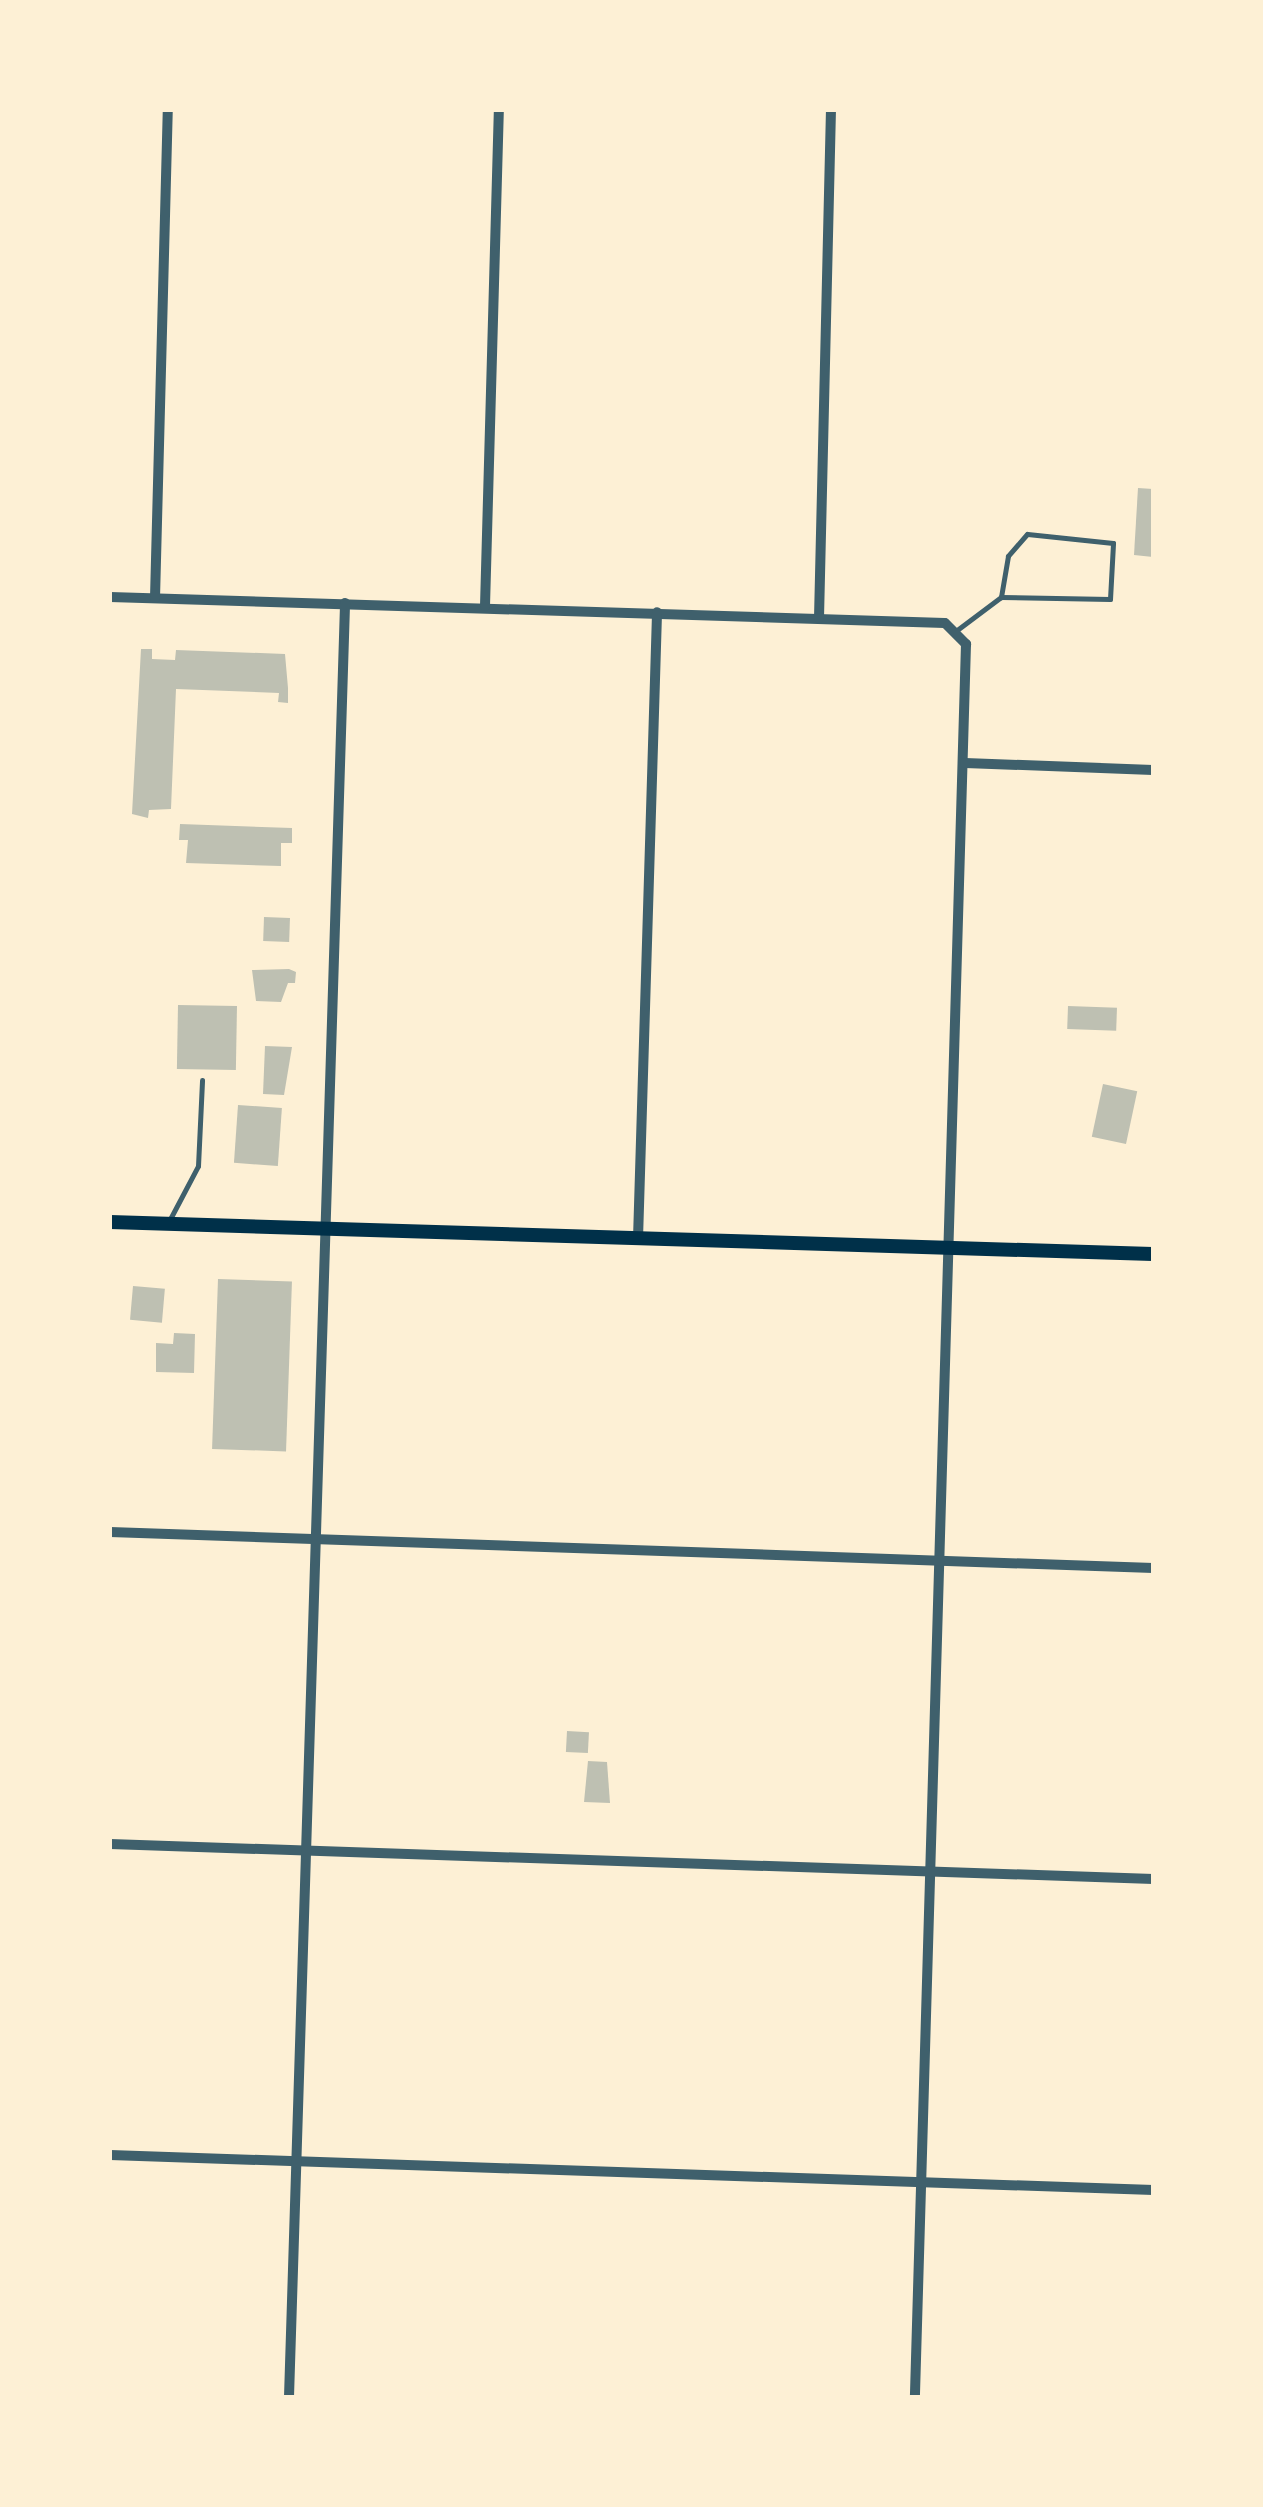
<!DOCTYPE html>
<style>
body{margin:0}
#map{position:relative;width:1263px;height:2507px;overflow:hidden;background:#fdf0d5;font-family:"Space Grotesk",sans-serif}
div>[style]{position:absolute}
[style*='--x']{left:calc(var(--x)*1px);top:calc(var(--y)*1px);width:calc(var(--w)*1px);rotate:calc(var(--a)*1deg)}
.building>*{inset:0;background:#bec0b2;transform-origin:0 0}
.service>*{height:5px;margin:-2.5px;padding:0 2.5px;transform-origin:2.5px;border-radius:2.5px;background:#3f606c}
.minor>*{height:10px;margin:-5px;padding:0 5px;transform-origin:5px;border-radius:5px;background:#3f606c}
.secondary>*{height:14px;margin:-7px;padding:0 7px;transform-origin:7px;border-radius:7px;background:#003049}
span{translate:-50% -50%;white-space:nowrap;text-align:center;line-height:1.15;-webkit-text-stroke:9px #fdf0d5;paint-order:stroke}
.frame{position:absolute;inset:0;border:112px solid #fdf0d5;pointer-events:none}
</style>
<div id="map">
<div class="building">
<i style="clip-path:polygon(1138px 488px,1153px 489px,1153px 557px,1134px 555px)"></i>
<i style="clip-path:polygon(141px 649px,152px 649px,152px 659px,175px 660px,176px 650px,285px 654px,288px 688px,288px 703px,278px 702px,279px 693px,176px 689px,171px 809px,149px 810px,148px 818px,132px 814px)"></i>
<i style="clip-path:polygon(180px 824px,292px 828px,292px 843px,281px 843px,281px 866px,186px 863px,188px 840px,179px 840px)"></i>
<i style="left:264px;top:917px;width:26px;height:24px;rotate:2deg"></i>
<i style="clip-path:polygon(289px 969px,296px 972px,295px 983px,288px 983px,281px 1002px,256px 1001px,252px 970px)"></i>
<i style="left:178px;top:1005px;width:59px;height:64px;rotate:1deg"></i>
<i style="left:1068px;top:1006px;width:49px;height:23px;rotate:2deg"></i>
<i style="clip-path:polygon(265px 1046px,292px 1047px,284px 1095px,263px 1094px)"></i>
<i style="left:1103px;top:1084px;width:35px;height:54px;rotate:12deg"></i>
<i style="left:238px;top:1105px;width:44px;height:58px;rotate:4deg"></i>
<i style="left:218px;top:1279px;width:74px;height:170px;rotate:2deg"></i>
<i style="left:133px;top:1286px;width:32px;height:34px;rotate:5deg"></i>
<i style="clip-path:polygon(174px 1333px,195px 1334px,194px 1373px,156px 1372px,156px 1343px,173px 1344px)"></i>
<i style="left:567px;top:1731px;width:22px;height:21px;rotate:3deg"></i>
<i style="clip-path:polygon(588px 1761px,607px 1762px,610px 1803px,584px 1802px)"></i>
</div>
<div class="service">
<i style="--x:957;--y:630;--w:55;--a:-36.9"></i>
<i style="--x:1001;--y:597;--w:109;--a:1.1"></i>
<i style="--x:1110;--y:599;--w:56;--a:-86.9"></i>
<i style="--x:1113;--y:543;--w:86;--a:-174"></i>
<i style="--x:1027;--y:534;--w:29;--a:131"></i>
<i style="--x:1008;--y:556;--w:42;--a:99.7"></i>
<i style="--x:169;--y:1221;--w:62;--a:-62.2"></i>
<i style="--x:198;--y:1166;--w:86;--a:-87.3"></i>
</div>
<div class="minor">
<i style="--x:110;--y:597;--w:835;--a:1.78"></i>
<i style="--x:945;--y:623;--w:30;--a:45"></i>
<i style="--x:966;--y:644;--w:1754;--a:91.67"></i>
<i style="--x:155;--y:598;--w:488;--a:-88.5"></i>
<i style="--x:485;--y:606;--w:496;--a:-88.4"></i>
<i style="--x:819;--y:618;--w:508;--a:-88.65"></i>
<i style="--x:965;--y:763;--w:188;--a:2.1"></i>
<i style="--x:638;--y:1239;--w:627;--a:-88.26"></i>
<i style="--x:110;--y:1532;--w:1044;--a:1.98"></i>
<i style="--x:110;--y:1844;--w:1044;--a:1.92"></i>
<i style="--x:110;--y:2155;--w:1044;--a:1.92"></i>
<i style="--x:289;--y:2397;--w:1795;--a:-88.21"></i>
</div>
<div class="secondary">
<i style="--x:110;--y:1222;--w:1043;--a:1.76"></i>
</div>
<div class="frame"></div>
</div>
